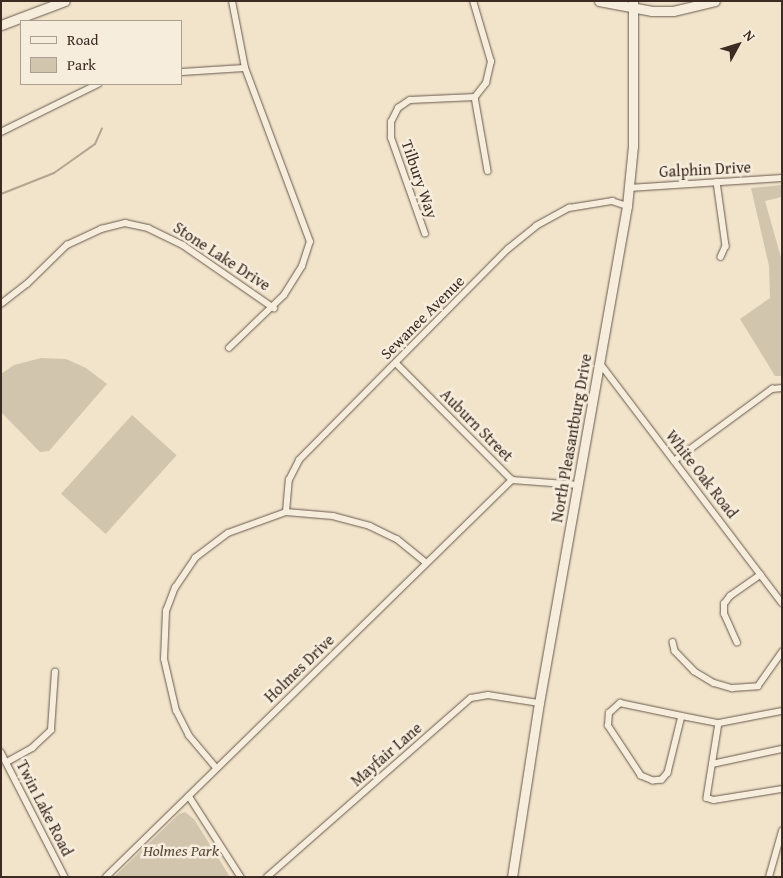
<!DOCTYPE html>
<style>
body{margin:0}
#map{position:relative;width:783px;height:878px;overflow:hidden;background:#f1e4cb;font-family:"Gentium Book Plus",serif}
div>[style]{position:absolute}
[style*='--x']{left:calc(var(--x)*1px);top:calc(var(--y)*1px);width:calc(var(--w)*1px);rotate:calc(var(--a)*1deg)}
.green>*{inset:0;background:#d2c5ae;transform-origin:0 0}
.stream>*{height:2px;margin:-1px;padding:0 1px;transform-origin:1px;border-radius:1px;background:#b3a592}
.roads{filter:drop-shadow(0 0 1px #69594c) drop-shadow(0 0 1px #69594c)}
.street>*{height:5.5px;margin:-2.75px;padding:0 2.75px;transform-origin:2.75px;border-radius:2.75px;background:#f6eddd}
.secondary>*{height:9px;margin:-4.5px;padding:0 4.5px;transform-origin:4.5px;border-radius:4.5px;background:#f6eddd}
span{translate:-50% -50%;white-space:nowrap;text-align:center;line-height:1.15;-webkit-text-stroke:5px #f6eddd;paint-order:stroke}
.street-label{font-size:16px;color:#3c2b22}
.park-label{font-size:16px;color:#5a4a3e;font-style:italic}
.frame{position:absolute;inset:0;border:2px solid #3c2b22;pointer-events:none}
.legend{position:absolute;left:20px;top:20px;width:162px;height:65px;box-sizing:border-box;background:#f6eddd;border:1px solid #ac9f92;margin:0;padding:6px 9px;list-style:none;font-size:15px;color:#3c2b22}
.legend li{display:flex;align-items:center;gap:10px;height:25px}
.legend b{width:25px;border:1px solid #ac9f92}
.north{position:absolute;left:713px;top:20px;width:50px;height:50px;-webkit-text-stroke:4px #f6eddd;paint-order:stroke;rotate:51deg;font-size:14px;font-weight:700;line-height:20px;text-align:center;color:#3c2b22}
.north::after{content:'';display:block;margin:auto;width:18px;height:22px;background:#3c2b22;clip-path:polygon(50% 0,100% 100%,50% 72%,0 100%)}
</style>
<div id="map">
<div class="green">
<i style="clip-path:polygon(782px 185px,782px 197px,765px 201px,782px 261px,782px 376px,775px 376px,740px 319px,770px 298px,769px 266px,751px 188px)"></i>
<i style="clip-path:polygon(41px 358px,66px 359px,86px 368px,107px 384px,49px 451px,40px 452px,1px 412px,1px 374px,14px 365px)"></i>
<i style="left:132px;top:415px;width:60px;height:106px;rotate:42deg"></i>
<i style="clip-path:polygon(185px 812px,194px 819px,230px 877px,114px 877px,179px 814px)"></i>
</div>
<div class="stream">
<i style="--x:1;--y:194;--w:57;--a:-21.6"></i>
<i style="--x:54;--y:173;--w:50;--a:-35.3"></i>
<i style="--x:95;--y:144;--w:17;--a:-66"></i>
</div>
<div class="roads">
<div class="street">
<i style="--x:181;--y:72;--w:64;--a:-3.6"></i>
<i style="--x:475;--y:97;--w:75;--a:80"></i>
<i style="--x:1;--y:132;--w:108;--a:-26.3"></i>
<i style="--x:717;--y:182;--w:65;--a:82"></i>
<i style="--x:726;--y:246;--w:12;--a:114"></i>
<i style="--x:629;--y:188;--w:153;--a:-3.7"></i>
<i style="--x:425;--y:234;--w:102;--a:-109.5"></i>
<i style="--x:391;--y:138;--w:16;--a:-90"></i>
<i style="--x:391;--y:122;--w:16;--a:-63"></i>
<i style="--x:398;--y:108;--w:14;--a:-34"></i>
<i style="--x:410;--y:100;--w:65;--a:-2.6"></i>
<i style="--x:475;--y:97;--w:18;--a:-52"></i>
<i style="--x:486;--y:83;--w:22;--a:-77"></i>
<i style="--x:491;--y:62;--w:64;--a:-106.4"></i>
<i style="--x:1;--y:304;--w:33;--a:-38"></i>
<i style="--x:27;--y:284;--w:56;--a:-44.3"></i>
<i style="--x:67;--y:245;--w:38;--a:-25"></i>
<i style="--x:101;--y:229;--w:25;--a:-14"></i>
<i style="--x:125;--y:223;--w:24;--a:12"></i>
<i style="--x:148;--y:228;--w:39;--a:26"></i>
<i style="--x:183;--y:245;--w:111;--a:34.7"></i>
<i style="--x:229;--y:348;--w:76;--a:-43.9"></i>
<i style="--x:284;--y:295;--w:34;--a:-58"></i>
<i style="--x:302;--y:266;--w:25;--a:-72"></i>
<i style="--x:310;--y:242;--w:186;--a:-110.5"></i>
<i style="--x:245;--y:68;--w:68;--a:-101"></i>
<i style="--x:396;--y:363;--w:165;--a:45.2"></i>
<i style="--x:512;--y:480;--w:67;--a:4.3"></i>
<i style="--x:600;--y:363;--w:301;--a:52.8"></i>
<i style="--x:674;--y:461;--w:122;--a:-36.3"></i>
<i style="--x:772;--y:389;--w:10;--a:-6"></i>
<i style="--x:286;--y:512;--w:32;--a:-85"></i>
<i style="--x:289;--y:480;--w:22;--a:-63"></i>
<i style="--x:299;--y:460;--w:297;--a:-45.3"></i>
<i style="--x:508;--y:249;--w:36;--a:-39"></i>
<i style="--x:536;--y:226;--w:38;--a:-29"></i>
<i style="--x:569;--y:208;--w:44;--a:-9.2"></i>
<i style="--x:612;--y:201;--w:16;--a:18"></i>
<i style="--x:673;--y:642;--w:9;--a:77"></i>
<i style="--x:675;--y:651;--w:28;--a:46"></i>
<i style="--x:694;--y:671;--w:23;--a:31"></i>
<i style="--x:714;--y:683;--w:19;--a:16"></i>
<i style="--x:732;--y:688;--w:26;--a:-4"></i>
<i style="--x:758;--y:686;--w:42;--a:-54.8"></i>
<i style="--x:737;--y:643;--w:32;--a:-114"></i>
<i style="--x:724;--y:614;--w:10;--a:-90"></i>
<i style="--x:724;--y:604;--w:10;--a:-53"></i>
<i style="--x:730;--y:596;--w:37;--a:-35"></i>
<i style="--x:620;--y:703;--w:63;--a:11.8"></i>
<i style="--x:682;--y:716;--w:59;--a:103.8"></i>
<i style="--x:668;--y:773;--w:9;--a:131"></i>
<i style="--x:662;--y:780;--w:9;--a:174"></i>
<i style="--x:653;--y:781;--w:13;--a:-157"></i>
<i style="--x:641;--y:776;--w:60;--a:-123.4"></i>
<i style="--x:608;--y:726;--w:13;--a:-86"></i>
<i style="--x:609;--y:713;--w:15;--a:-42"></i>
<i style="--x:682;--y:716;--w:38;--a:11"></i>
<i style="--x:719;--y:723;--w:64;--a:-10.8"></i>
<i style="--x:719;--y:723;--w:76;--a:99.1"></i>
<i style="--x:707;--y:798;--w:7;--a:16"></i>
<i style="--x:714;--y:800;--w:69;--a:-9.2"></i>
<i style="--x:1;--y:752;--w:140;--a:62.9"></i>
<i style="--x:7;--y:762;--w:29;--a:-29"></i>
<i style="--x:32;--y:748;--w:26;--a:-43"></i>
<i style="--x:51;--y:730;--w:58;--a:-86.1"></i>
<i style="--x:712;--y:764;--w:72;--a:-12.1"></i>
<i style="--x:216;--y:768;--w:42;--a:-130.2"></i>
<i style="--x:189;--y:736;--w:28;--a:-117"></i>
<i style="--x:176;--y:711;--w:53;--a:-103"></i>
<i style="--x:164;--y:659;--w:48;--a:-87.6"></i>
<i style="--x:166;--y:611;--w:25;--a:-69"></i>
<i style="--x:175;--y:588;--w:36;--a:-56"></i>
<i style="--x:195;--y:558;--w:41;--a:-37.1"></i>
<i style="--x:228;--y:533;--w:62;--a:-19.9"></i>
<i style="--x:286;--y:512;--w:47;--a:4.9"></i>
<i style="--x:333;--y:516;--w:38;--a:15"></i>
<i style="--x:370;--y:526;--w:30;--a:26"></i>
<i style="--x:397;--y:539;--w:36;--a:39"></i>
<i style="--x:189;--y:796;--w:96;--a:57.3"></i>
<i style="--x:106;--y:877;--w:568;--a:-44.36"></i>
<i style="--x:267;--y:877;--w:271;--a:-41.3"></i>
<i style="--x:471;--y:698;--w:17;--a:-10"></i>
<i style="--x:488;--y:695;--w:52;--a:8.9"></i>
<i style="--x:769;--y:877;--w:48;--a:-74.2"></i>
</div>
<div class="secondary">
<i style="--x:599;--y:1;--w:54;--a:10.7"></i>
<i style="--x:652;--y:11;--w:21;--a:0"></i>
<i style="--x:673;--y:11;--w:43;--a:-13.4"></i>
<i style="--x:1;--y:25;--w:68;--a:-20.6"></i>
<i style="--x:512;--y:877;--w:176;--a:-81.2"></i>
<i style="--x:539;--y:703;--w:505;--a:-79.96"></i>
<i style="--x:627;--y:206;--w:60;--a:-84.3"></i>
<i style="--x:633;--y:146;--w:145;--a:-90"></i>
</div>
</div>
<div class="street-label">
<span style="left:705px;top:169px;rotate:-3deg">Galphin Drive</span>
<span style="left:420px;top:179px;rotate:71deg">Tilbury Way</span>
<span style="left:222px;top:256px;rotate:33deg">Stone Lake Drive</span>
<span style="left:422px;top:317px;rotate:-45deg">Sewanee Avenue</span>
<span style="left:477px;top:425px;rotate:45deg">Auburn Street</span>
<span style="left:571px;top:438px;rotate:-80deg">North Pleasantburg Drive</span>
<span style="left:702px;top:474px;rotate:52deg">White Oak Road</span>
<span style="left:299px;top:668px;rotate:-44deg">Holmes Drive</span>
<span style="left:386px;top:754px;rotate:-41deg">Mayfair Lane</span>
<span style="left:45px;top:808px;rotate:63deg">Twin Lake Road</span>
</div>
<div class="park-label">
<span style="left:181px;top:850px">Holmes Park</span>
</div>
<div class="frame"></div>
<ul class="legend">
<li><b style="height:6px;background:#f6eddd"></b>Road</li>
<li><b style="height:14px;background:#d2c5ae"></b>Park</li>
</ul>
<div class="north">N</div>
</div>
